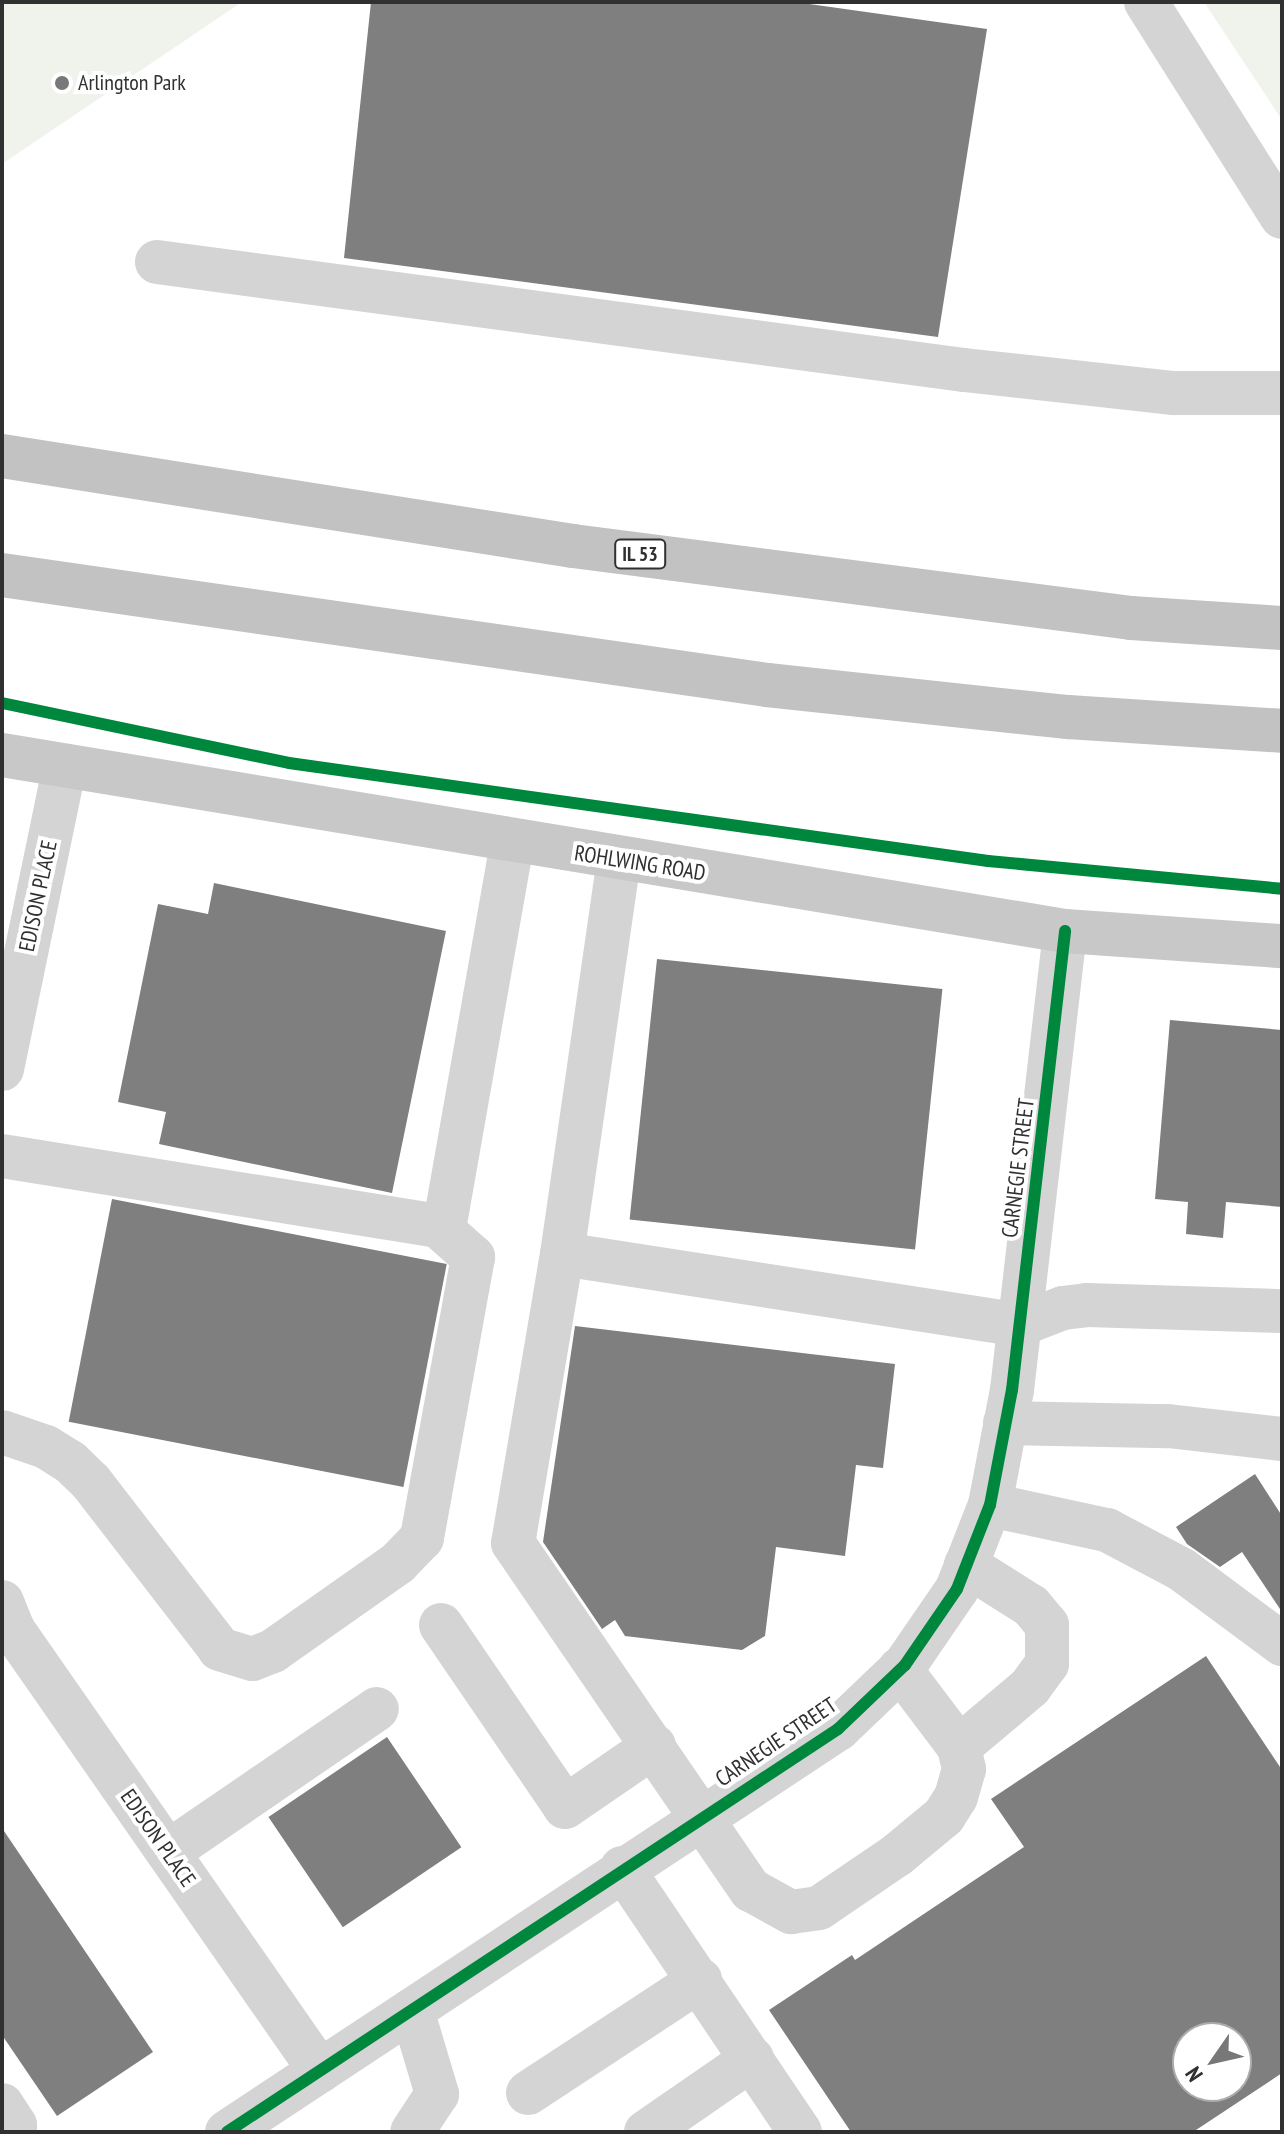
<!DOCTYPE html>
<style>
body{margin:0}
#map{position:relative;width:1284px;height:2134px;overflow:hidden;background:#fff;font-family:"PT Sans Narrow",sans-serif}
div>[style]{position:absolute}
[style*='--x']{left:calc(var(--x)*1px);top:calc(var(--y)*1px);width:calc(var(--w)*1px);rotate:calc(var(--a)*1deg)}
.green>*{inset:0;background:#f0f3ec}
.building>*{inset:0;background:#7f7f7f;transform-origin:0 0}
.minor>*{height:44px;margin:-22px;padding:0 22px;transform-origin:22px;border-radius:22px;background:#d4d4d4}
.major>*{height:44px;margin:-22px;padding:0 22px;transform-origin:22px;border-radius:22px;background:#c8c8c8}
.highway>*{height:44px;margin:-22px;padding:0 22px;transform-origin:22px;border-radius:22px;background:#c2c2c2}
.cycleway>*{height:12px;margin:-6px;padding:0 6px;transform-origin:6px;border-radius:6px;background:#00873e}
.dots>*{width:22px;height:22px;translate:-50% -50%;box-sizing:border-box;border:4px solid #fff;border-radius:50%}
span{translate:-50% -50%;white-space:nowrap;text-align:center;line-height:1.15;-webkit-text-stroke:8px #fff;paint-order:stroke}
.shield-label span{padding:2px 6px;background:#fff;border:2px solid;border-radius:6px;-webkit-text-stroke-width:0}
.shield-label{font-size:20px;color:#303030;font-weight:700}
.poi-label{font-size:22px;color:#303030}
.left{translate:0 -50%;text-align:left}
.street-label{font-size:22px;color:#303030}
.frame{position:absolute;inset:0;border:4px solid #303030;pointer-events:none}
.north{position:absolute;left:1172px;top:2022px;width:80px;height:80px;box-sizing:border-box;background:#fff;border:2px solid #acacac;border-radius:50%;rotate:236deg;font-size:22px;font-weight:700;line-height:32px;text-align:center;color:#303030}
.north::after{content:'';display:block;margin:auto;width:28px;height:36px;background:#787878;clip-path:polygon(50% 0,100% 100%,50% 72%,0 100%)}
</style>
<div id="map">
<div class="green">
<i style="clip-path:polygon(2px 2px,242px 2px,2px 164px)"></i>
<i style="clip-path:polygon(1204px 2px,1282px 2px,1282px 120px)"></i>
</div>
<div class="building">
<i style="clip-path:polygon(371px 2px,795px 2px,987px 29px,938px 337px,344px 258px)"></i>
<i style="clip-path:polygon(214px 883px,446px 931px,392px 1193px,159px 1144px,166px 1112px,118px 1102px,158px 904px,208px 914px)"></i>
<i style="left:657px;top:959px;width:287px;height:262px;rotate:6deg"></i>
<i style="clip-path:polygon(1170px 1020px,1282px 1030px,1282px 1207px,1226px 1202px,1223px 1238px,1186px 1234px,1188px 1202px,1155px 1199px)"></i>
<i style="left:112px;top:1199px;width:341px;height:227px;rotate:11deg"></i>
<i style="clip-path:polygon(575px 1326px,895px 1364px,883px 1468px,856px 1465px,845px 1556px,776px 1547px,765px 1636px,742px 1650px,625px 1636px,615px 1620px,602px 1629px,543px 1542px)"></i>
<i style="clip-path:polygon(1255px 1474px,1282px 1516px,1282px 1612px,1242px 1552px,1220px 1567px,1187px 1544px,1176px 1527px)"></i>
<i style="clip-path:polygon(evenodd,1206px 1656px,1282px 1770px,1282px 2073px,1193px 2132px,851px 2132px,769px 2010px,852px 1955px,855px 1960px,1024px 1847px,991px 1799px,1206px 1656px,1188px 2038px,1236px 2038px,1236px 2086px,1188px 2086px,1188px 2038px)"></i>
<i style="left:387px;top:1737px;width:133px;height:143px;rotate:56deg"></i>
<i style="clip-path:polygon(2px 1828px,153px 2052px,57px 2116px,2px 2035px)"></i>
</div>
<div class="minor">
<i style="--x:1146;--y:2;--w:254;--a:57.7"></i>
<i style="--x:157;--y:262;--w:814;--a:7.62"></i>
<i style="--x:964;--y:370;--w:211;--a:6.3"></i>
<i style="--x:1174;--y:393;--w:108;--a:0"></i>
<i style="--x:619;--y:859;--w:399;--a:98.2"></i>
<i style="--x:562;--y:1254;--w:293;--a:99.6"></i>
<i style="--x:513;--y:1543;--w:421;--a:55.6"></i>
<i style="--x:751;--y:1890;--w:46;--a:28.8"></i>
<i style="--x:791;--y:1912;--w:28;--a:-8"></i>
<i style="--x:819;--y:1908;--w:94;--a:-34.2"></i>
<i style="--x:897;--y:1855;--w:61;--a:-39.7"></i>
<i style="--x:944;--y:1816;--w:22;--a:-58"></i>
<i style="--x:956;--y:1797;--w:29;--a:-74"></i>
<i style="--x:964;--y:1769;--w:23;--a:-103"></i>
<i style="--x:959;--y:1747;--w:98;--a:-127.1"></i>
<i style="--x:2;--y:1069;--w:306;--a:-78.3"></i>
<i style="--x:2;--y:1156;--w:442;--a:9.1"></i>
<i style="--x:438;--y:1226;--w:47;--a:41.5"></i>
<i style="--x:473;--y:1257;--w:286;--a:100.3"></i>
<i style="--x:422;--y:1538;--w:35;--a:134"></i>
<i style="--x:398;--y:1563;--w:153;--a:144.9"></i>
<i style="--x:273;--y:1651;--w:22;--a:159"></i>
<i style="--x:252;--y:1659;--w:34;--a:-163"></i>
<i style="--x:220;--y:1649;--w:211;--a:-127.7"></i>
<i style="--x:91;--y:1482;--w:29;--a:-136"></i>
<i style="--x:70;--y:1462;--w:28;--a:-148"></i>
<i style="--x:46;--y:1447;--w:46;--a:-161.2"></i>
<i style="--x:444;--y:1229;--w:393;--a:-80"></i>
<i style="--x:562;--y:1254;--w:462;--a:8.8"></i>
<i style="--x:1019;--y:1325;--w:47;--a:-21.1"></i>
<i style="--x:1063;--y:1308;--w:24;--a:-7"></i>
<i style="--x:1087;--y:1305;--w:195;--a:1.8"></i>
<i style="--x:1005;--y:1423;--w:163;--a:1.1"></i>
<i style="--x:1168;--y:1426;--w:115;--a:6.5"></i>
<i style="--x:990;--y:1505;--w:120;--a:12.1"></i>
<i style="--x:1107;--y:1530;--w:84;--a:27.8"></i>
<i style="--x:1181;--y:1569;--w:126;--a:36.6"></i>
<i style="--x:2;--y:1602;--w:31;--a:68"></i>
<i style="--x:14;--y:1631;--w:536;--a:55.18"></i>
<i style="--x:441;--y:1625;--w:220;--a:55.7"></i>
<i style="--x:565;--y:1807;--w:108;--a:-34.4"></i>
<i style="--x:959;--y:1747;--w:93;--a:-40.2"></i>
<i style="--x:1030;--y:1687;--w:29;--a:-54"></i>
<i style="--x:1047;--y:1664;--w:39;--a:-90"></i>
<i style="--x:1047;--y:1625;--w:25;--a:-130"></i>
<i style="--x:1031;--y:1606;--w:77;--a:-147.8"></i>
<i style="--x:168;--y:1852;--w:253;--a:-34.4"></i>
<i style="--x:622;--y:1868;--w:318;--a:56"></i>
<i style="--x:412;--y:2010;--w:88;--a:73.4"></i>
<i style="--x:437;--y:2094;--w:45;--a:123.3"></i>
<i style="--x:528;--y:2093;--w:206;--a:-33.3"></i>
<i style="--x:2;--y:2105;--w:24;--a:57"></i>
<i style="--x:15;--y:2125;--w:13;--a:148"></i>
<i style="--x:227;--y:2132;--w:732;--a:-33.41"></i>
<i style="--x:838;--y:1729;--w:93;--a:-43.7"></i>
<i style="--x:905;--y:1665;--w:92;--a:-55.6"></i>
<i style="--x:957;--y:1589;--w:90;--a:-68.6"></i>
<i style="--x:990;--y:1505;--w:117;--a:-79.2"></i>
<i style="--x:1012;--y:1390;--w:462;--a:-83.4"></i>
<i style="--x:646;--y:2132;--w:129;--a:-34.6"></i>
</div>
<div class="major">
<i style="--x:2;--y:755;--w:1077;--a:9.4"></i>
<i style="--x:1065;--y:931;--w:218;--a:4"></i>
</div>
<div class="highway">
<i style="--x:2;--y:456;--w:578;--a:8.96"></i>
<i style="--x:573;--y:546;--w:563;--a:7.35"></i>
<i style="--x:1131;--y:618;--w:151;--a:3.8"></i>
<i style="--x:2;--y:575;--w:773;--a:8.18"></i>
<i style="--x:767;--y:685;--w:303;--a:6.1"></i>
<i style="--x:1068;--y:717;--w:214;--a:3.7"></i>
</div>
<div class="cycleway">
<i style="--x:2;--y:703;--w:293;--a:11.8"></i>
<i style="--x:289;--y:763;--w:706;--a:7.98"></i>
<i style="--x:988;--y:861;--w:295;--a:5.4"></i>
<i style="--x:227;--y:2132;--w:732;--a:-33.41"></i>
<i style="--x:838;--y:1729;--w:93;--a:-43.7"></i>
<i style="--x:905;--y:1665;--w:92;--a:-55.6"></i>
<i style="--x:957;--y:1589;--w:90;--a:-68.6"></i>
<i style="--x:990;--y:1505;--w:117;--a:-79.2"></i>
<i style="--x:1012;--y:1390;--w:462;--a:-83.4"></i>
</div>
<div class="dots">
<i style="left:62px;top:83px;background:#787878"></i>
</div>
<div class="shield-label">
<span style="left:640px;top:554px">IL 53</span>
</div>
<div class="poi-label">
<span class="left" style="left:78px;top:83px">Arlington Park</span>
</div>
<div class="street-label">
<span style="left:640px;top:863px;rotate:9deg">ROHLWING ROAD</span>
<span style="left:38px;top:896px;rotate:-78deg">EDISON PLACE</span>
<span style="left:1018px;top:1168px;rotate:-83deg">CARNEGIE STREET</span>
<span style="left:776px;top:1742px;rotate:-34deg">CARNEGIE STREET</span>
<span style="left:158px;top:1838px;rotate:55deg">EDISON PLACE</span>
</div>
<div class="frame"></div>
<div class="north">N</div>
</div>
